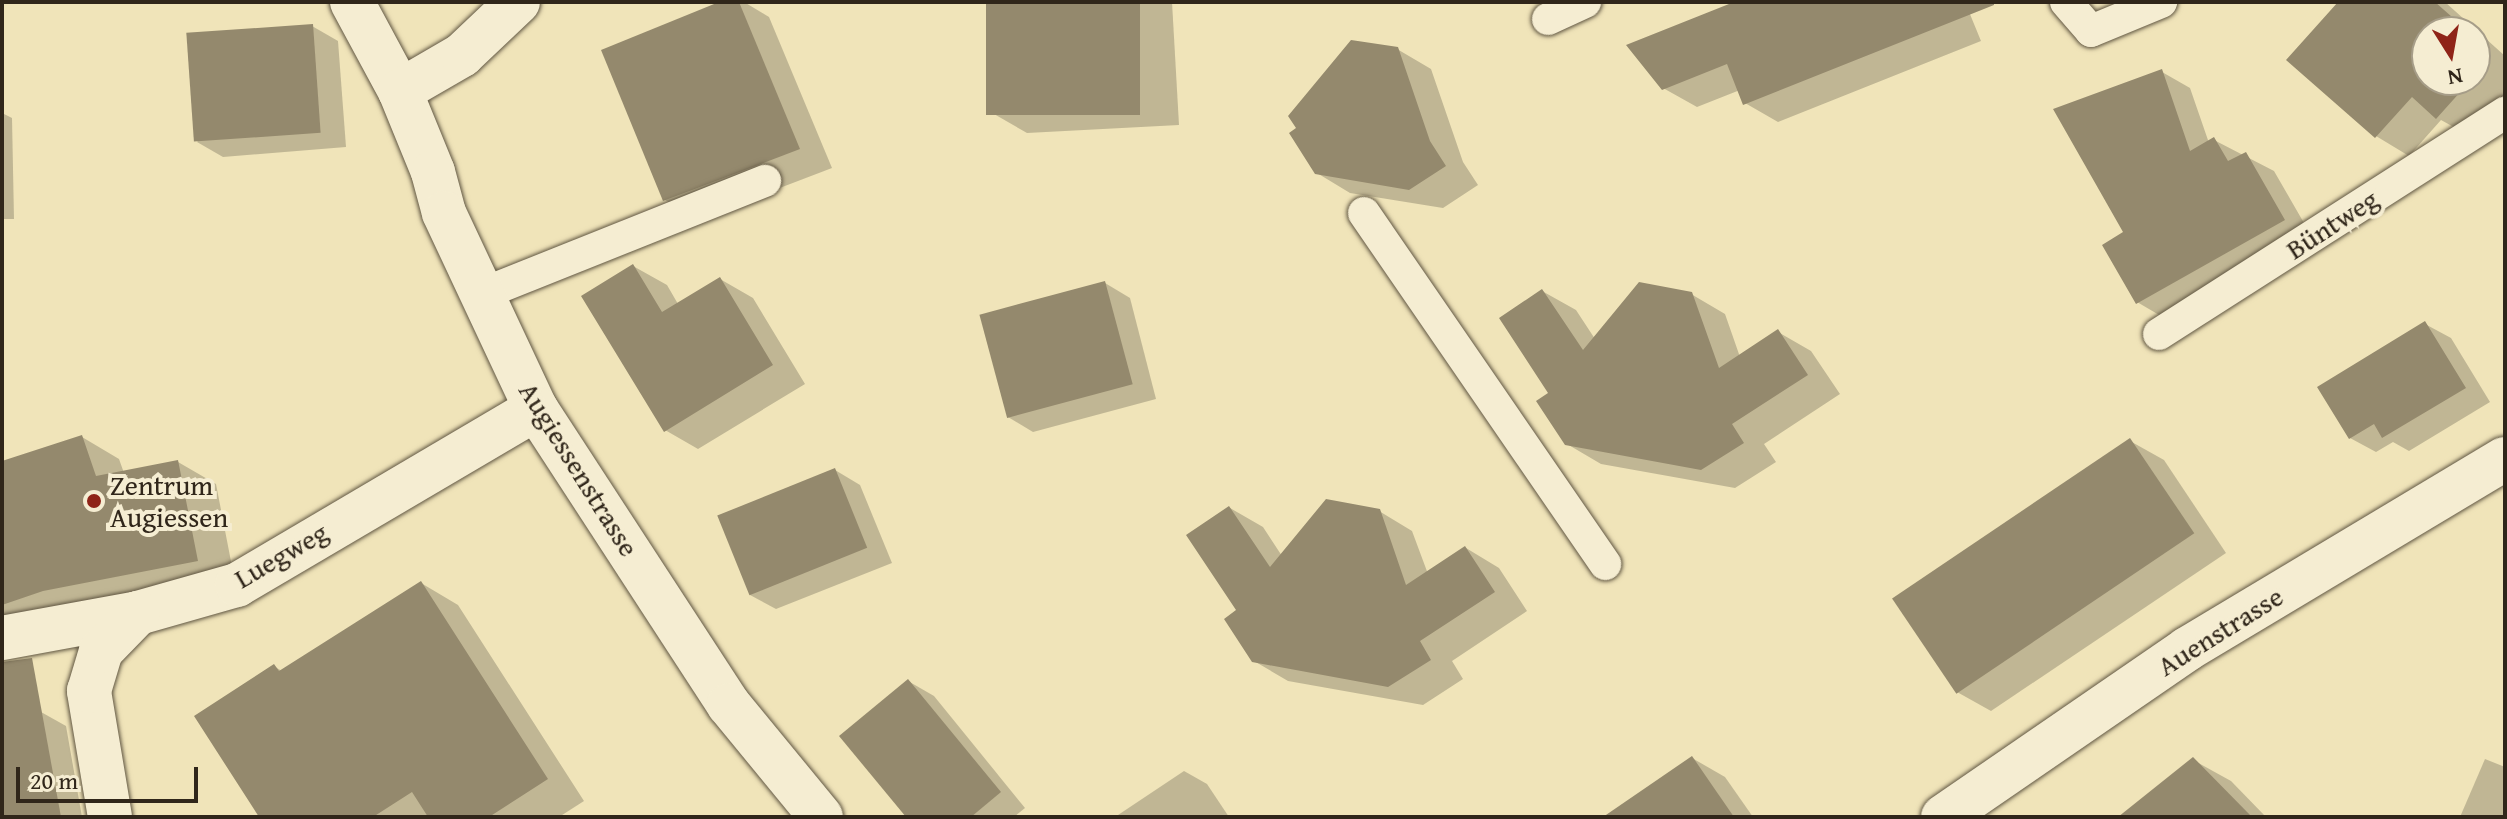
<!DOCTYPE html>
<meta charset="utf-8">
<style>
body{margin:0}
#map{position:relative;width:2507px;height:819px;overflow:hidden;background:#f0e4b9;font-family:"Gentium Book Plus",serif}
div>[style]{position:absolute}
[style*='--x']{left:calc(var(--x)*1px);top:calc(var(--y)*1px);width:calc(var(--w)*1px);rotate:calc(var(--a)*1deg)}
.shadow>*{inset:0;background:#0003}
.building>*{inset:0;background:#94896d;transform-origin:0 0}
.roads{filter:drop-shadow(0 0 2px #605642) drop-shadow(0 0 2px #605642)}
.service>*{height:32px;margin:-16px;padding:0 16px;transform-origin:16px;border-radius:16px;background:#f5edd2}
.minor>*{height:44px;margin:-22px;padding:0 22px;transform-origin:22px;border-radius:22px;background:#f5edd2}
.dots>*{width:22px;height:22px;translate:-50% -50%;box-sizing:border-box;border:4px solid #f5edd2;border-radius:50%}
span{translate:-50% -50%;white-space:nowrap;text-align:center;line-height:1.15;-webkit-text-stroke:8px #f5edd2;paint-order:stroke}
.street-label{font-size:28px;color:#30261a}
.poi-label{font-size:28px;color:#30261a}
.left{translate:0 -50%;text-align:left}
.frame{position:absolute;inset:0;border:4px solid #30261a;pointer-events:none}
.north{position:absolute;left:2411px;top:16px;width:80px;height:80px;box-sizing:border-box;background:#f5edd2;border:2px solid #a69d88;border-radius:50%;rotate:169deg;font-size:22px;font-weight:700;line-height:32px;text-align:center;color:#30261a}
.north::after{content:'';display:block;margin:auto;width:28px;height:36px;background:#8f2418;clip-path:polygon(50% 0,100% 100%,50% 72%,0 100%)}
.scale{position:absolute;left:16px;top:767px;width:182px;height:36px;box-sizing:border-box;border:4px solid #30261a;border-top:0;padding-left:10px;font-size:24px;line-height:28px;white-space:nowrap;color:#30261a;-webkit-text-stroke:6px #f5edd2;paint-order:stroke}
</style>
<div id="map">
<div class="shadow">
<i style="clip-path:polygon(725px 2px,744px 2px,769px 17px,832px 168px,698px 219px,665px 200px)"></i>
<i style="clip-path:polygon(988px 2px,1172px 2px,1179px 125px,1027px 133px,994px 114px)"></i>
<i style="clip-path:polygon(1739px 2px,1965px 2px,1981px 41px,1778px 122px,1745px 103px,1740px 90px,1697px 107px,1663px 88px)"></i>
<i style="clip-path:polygon(evenodd,2341px 2px,2445px 2px,2505px 56px,2505px 98px,2470px 136px,2441px 120px,2409px 156px,2376px 136px,2341px 2px,2427px 32px,2475px 32px,2475px 80px,2427px 80px,2427px 32px)"></i>
<i style="clip-path:polygon(312px 26px,338px 41px,346px 147px,223px 157px,197px 142px)"></i>
<i style="clip-path:polygon(1397px 49px,1431px 69px,1463px 162px,1478px 185px,1443px 208px,1350px 193px,1317px 173px,1299px 128px)"></i>
<i style="clip-path:polygon(2162px 72px,2190px 88px,2209px 143px,2214px 140px,2274px 171px,2312px 237px,2166px 319px,2137px 302px,2126px 233px)"></i>
<i style="clip-path:polygon(2px 113px,12px 118px,14px 219px,2px 219px)"></i>
<i style="clip-path:polygon(633px 266px,667px 285px,678px 304px,720px 279px,753px 298px,805px 384px,698px 449px,665px 430px)"></i>
<i style="clip-path:polygon(1105px 283px,1130px 298px,1156px 399px,1033px 432px,1008px 417px)"></i>
<i style="clip-path:polygon(1542px 291px,1576px 310px,1595px 339px,1691px 294px,1725px 314px,1740px 357px,1778px 332px,1811px 351px,1840px 394px,1764px 444px,1776px 462px,1735px 488px,1601px 464px,1567px 444px,1551px 394px)"></i>
<i style="clip-path:polygon(2425px 324px,2451px 338px,2490px 402px,2409px 451px,2393px 442px,2376px 452px,2350px 438px)"></i>
<i style="clip-path:polygon(82px 437px,119px 459px,124px 473px,178px 462px,216px 484px,235px 582px,2px 638px,2px 463px)"></i>
<i style="clip-path:polygon(2130px 441px,2164px 460px,2226px 553px,1991px 711px,1957px 692px)"></i>
<i style="clip-path:polygon(835px 470px,860px 485px,892px 563px,776px 609px,750px 595px)"></i>
<i style="clip-path:polygon(1230px 508px,1263px 527px,1282px 556px,1379px 511px,1412px 531px,1428px 574px,1466px 548px,1499px 568px,1527px 611px,1452px 661px,1463px 679px,1423px 705px,1288px 681px,1254px 661px,1239px 611px)"></i>
<i style="clip-path:polygon(421px 583px,458px 605px,584px 801px,559px 817px,261px 817px,275px 667px,282px 671px)"></i>
<i style="clip-path:polygon(908px 681px,934px 696px,1025px 808px,1014px 817px,908px 817px)"></i>
<i style="clip-path:polygon(41px 712px,66px 726px,82px 817px,2px 817px,2px 719px)"></i>
<i style="clip-path:polygon(1692px 758px,1725px 777px,1753px 817px,1607px 817px)"></i>
<i style="clip-path:polygon(2485px 759px,2505px 767px,2505px 817px,2460px 817px)"></i>
<i style="clip-path:polygon(2193px 760px,2231px 781px,2266px 817px,2121px 817px)"></i>
<i style="clip-path:polygon(1184px 771px,1207px 784px,1229px 817px,1115px 817px)"></i>
</div>
<div class="building">
<i style="clip-path:polygon(719px 2px,739px 2px,800px 149px,663px 201px,601px 50px)"></i>
<i style="left:986px;top:2px;width:154px;height:113px"></i>
<i style="clip-path:polygon(1734px 2px,1994px 2px,1994px 5px,1743px 105px,1727px 64px,1662px 90px,1626px 45px)"></i>
<i style="clip-path:polygon(2338px 2px,2435px 2px,2469px 32px,2427px 32px,2427px 80px,2471px 80px,2436px 119px,2412px 97px,2375px 138px,2286px 60px)"></i>
<i style="left:313px;top:24px;width:109px;height:127px;rotate:86deg"></i>
<i style="clip-path:polygon(1351px 40px,1398px 47px,1430px 141px,1446px 166px,1409px 190px,1315px 174px,1289px 133px,1296px 128px,1288px 116px)"></i>
<i style="clip-path:polygon(2162px 69px,2190px 151px,2214px 137px,2228px 161px,2246px 152px,2285px 220px,2136px 304px,2102px 245px,2123px 232px,2053px 109px)"></i>
<i style="clip-path:polygon(633px 264px,662px 312px,720px 277px,773px 365px,664px 432px,581px 296px)"></i>
<i style="left:1105px;top:281px;width:107px;height:130px;rotate:75deg"></i>
<i style="clip-path:polygon(1639px 282px,1692px 292px,1719px 368px,1778px 329px,1808px 375px,1732px 424px,1744px 443px,1701px 470px,1565px 445px,1536px 401px,1548px 393px,1499px 318px,1542px 289px,1583px 350px)"></i>
<i style="clip-path:polygon(2425px 321px,2466px 388px,2382px 438px,2374px 424px,2349px 439px,2317px 387px)"></i>
<i style="clip-path:polygon(82px 435px,96px 476px,178px 460px,198px 561px,43px 591px,2px 605px,2px 461px)"></i>
<i style="left:2130px;top:438px;width:115px;height:287px;rotate:56deg"></i>
<i style="left:835px;top:468px;width:86px;height:127px;rotate:68deg"></i>
<i style="clip-path:polygon(1326px 499px,1380px 509px,1406px 585px,1465px 546px,1495px 592px,1420px 641px,1431px 660px,1388px 687px,1252px 662px,1224px 619px,1236px 610px,1186px 535px,1229px 506px,1270px 567px)"></i>
<i style="clip-path:polygon(421px 581px,548px 779px,489px 817px,428px 817px,412px 792px,373px 817px,259px 817px,194px 716px,274px 664px,279px 671px)"></i>
<i style="clip-path:polygon(32px 658px,61px 817px,2px 817px,2px 662px)"></i>
<i style="clip-path:polygon(908px 679px,1001px 792px,971px 817px,906px 817px,839px 736px)"></i>
<i style="clip-path:polygon(1692px 756px,1734px 817px,1603px 817px)"></i>
<i style="clip-path:polygon(2193px 757px,2252px 817px,2118px 817px)"></i>
</div>
<div class="roads">
<div class="service">
<i style="--x:2066;--y:2;--w:38;--a:49"></i>
<i style="--x:2091;--y:31;--w:76;--a:-22.5"></i>
<i style="--x:1548;--y:19;--w:41;--a:-24.7"></i>
<i style="--x:1364;--y:213;--w:426;--a:55.5"></i>
<i style="--x:482;--y:294;--w:305;--a:-21.8"></i>
<i style="--x:2159;--y:334;--w:411;--a:-32.6"></i>
</div>
<div class="minor">
<i style="--x:352;--y:2;--w:101;--a:61.7"></i>
<i style="--x:400;--y:91;--w:87;--a:67.8"></i>
<i style="--x:433;--y:172;--w:42;--a:75"></i>
<i style="--x:444;--y:213;--w:217;--a:64.9"></i>
<i style="--x:536;--y:409;--w:353;--a:56.9"></i>
<i style="--x:729;--y:705;--w:145;--a:50.6"></i>
<i style="--x:400;--y:91;--w:72;--a:-30.1"></i>
<i style="--x:462;--y:55;--w:77;--a:-43.4"></i>
<i style="--x:2;--y:638;--w:138;--a:-10.4"></i>
<i style="--x:138;--y:613;--w:103;--a:-15.8"></i>
<i style="--x:237;--y:585;--w:347;--a:-30.5"></i>
<i style="--x:110;--y:817;--w:128;--a:-99.5"></i>
<i style="--x:89;--y:691;--w:42;--a:-73.3"></i>
<i style="--x:101;--y:651;--w:53;--a:-45.8"></i>
<i style="--x:1943;--y:817;--w:296;--a:-34.5"></i>
<i style="--x:2187;--y:649;--w:370;--a:-30.9"></i>
</div>
</div>
<div class="dots">
<i style="left:94px;top:501px;background:#8f2418"></i>
</div>
<div class="street-label">
<span style="left:2332px;top:224px;rotate:-33deg">Büntweg</span>
<span style="left:579px;top:469px;rotate:58deg">Augiessenstrasse</span>
<span style="left:281px;top:555px;rotate:-30deg">Luegweg</span>
<span style="left:2220px;top:631px;rotate:-32deg">Auenstrasse</span>
</div>
<div class="poi-label">
<span class="left" style="left:110px;top:501px">Zentrum<br>Augiessen</span>
</div>
<div class="frame"></div>
<div class="north">N</div>
<div class="scale">20 m</div>
</div>
